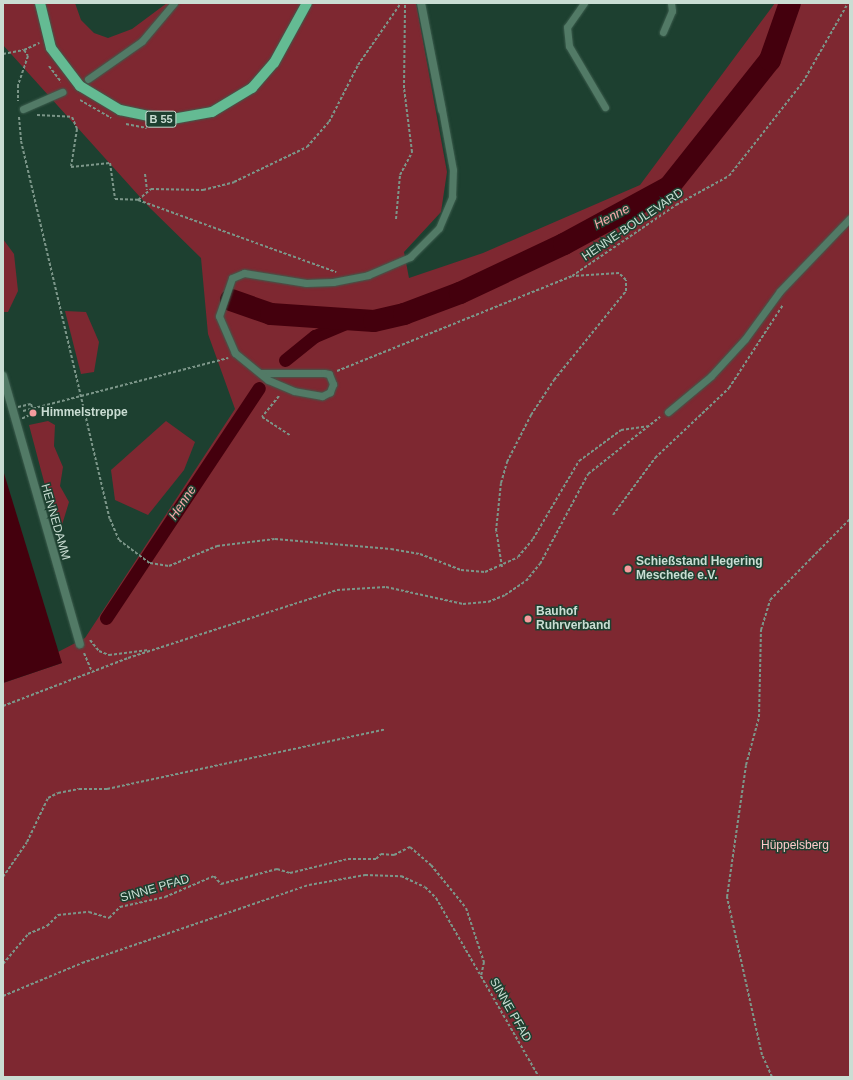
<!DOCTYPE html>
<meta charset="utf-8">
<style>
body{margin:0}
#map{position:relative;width:853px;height:1080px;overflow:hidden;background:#1d4030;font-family:Arial,sans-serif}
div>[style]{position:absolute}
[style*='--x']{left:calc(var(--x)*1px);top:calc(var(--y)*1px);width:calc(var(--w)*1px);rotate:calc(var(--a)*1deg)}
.green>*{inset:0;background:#7e2831}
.water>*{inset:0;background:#44000d}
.canal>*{height:13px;margin:-6.5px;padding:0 6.5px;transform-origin:6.5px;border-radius:6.5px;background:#44000d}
.river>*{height:22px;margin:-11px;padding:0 11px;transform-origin:11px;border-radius:11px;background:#44000d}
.path>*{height:2px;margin-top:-1px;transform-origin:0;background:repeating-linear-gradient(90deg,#7c9689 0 3px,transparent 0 5px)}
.roads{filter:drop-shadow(0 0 1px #3c5c4d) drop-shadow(0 0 1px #3c5c4d)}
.lane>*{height:7px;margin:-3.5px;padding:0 3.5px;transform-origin:3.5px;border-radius:3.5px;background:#527a66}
.street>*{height:8px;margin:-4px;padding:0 4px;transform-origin:4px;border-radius:4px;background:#527a66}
.primary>*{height:10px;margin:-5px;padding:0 5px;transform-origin:5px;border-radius:5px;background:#64bb93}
.path-bridge>*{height:2px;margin-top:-1px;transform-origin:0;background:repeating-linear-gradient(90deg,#7c9689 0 3px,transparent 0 5px)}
.dots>*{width:11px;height:11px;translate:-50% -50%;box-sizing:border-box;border:2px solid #1d4030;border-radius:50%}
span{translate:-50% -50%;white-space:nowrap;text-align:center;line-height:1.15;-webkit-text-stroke:3px #1d4030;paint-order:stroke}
.shield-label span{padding:1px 3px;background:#1d4030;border:1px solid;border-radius:3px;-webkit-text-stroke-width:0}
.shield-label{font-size:11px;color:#caddd3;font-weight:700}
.street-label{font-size:12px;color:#caddd3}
.poi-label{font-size:12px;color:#caddd3;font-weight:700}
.left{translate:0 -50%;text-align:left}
.park-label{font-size:12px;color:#ffc9c9}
.water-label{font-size:13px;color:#f5a8a9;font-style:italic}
.frame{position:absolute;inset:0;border:4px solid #caddd3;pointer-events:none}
</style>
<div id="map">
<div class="green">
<i style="clip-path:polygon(3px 3px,75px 3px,81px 20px,94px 33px,108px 38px,132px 29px,167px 3px,416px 3px,447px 172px,441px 212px,404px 252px,409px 278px,483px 253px,640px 185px,775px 3px,850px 3px,850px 1077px,3px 1077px,3px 683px,62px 663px,56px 653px,85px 638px,235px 409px,208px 334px,201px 258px,149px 207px,3px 45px)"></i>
<i style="clip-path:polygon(3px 239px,14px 254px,18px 291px,8px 312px,3px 312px)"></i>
<i style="clip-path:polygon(65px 311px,86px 312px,99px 342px,94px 372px,81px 374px)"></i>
<i style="clip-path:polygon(48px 421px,55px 425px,54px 446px,63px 467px,60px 486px,69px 502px,62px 525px,56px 527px,29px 425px)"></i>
<i style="clip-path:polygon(166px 421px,195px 442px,184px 470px,148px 515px,115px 500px,111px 470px)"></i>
</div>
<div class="water">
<i style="clip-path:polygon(3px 470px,62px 663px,3px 683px)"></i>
</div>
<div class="canal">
<i style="--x:285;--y:360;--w:38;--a:-39"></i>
<i style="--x:315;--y:336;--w:36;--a:-23"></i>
<i style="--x:106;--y:618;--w:276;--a:-56.4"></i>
</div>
<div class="river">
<i style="--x:231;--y:300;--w:42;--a:19.3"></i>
<i style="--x:271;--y:314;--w:103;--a:3.9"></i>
<i style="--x:374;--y:321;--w:31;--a:-13"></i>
<i style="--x:404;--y:314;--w:60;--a:-20.6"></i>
<i style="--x:460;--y:293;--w:115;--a:-25.2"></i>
<i style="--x:564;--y:244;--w:119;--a:-28.5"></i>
<i style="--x:669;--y:187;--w:162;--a:-51.5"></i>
<i style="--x:770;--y:60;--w:60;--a:-70.7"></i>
</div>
<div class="path">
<i style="--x:24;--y:50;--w:17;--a:-25"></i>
<i style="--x:3;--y:54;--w:21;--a:-11"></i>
<i style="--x:24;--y:50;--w:7;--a:56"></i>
<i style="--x:28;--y:56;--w:31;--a:109"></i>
<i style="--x:18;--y:85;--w:16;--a:90"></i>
<i style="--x:49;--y:66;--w:20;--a:53"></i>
<i style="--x:80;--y:100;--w:36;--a:30"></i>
<i style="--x:37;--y:115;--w:35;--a:3"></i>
<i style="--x:72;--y:117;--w:13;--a:67"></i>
<i style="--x:77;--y:129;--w:38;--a:99"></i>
<i style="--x:71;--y:167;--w:39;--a:-6"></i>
<i style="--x:110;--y:163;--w:36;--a:82"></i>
<i style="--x:115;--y:199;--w:23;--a:2"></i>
<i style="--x:138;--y:200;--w:211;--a:20"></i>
<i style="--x:19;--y:117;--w:24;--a:85"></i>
<i style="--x:21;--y:141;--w:388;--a:76.8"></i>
<i style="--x:110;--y:519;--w:23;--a:67"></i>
<i style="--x:119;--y:540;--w:39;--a:37"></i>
<i style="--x:150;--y:563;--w:19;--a:9"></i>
<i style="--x:169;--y:566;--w:52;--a:-22.6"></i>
<i style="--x:217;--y:546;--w:58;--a:-6.9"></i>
<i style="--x:275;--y:539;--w:116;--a:4.9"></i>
<i style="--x:391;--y:549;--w:29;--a:10"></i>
<i style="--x:420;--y:554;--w:44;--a:21.3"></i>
<i style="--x:461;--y:570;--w:24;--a:5"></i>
<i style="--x:485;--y:572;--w:36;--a:-24"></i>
<i style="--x:518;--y:557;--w:23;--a:-50"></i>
<i style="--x:533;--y:539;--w:91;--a:-59.5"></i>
<i style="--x:579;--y:461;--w:52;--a:-36.4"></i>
<i style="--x:621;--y:430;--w:27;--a:-8"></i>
<i style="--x:126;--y:124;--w:21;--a:11"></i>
<i style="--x:145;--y:174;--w:16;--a:83"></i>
<i style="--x:138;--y:200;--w:17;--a:-40"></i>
<i style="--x:151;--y:189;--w:52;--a:1.1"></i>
<i style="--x:203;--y:190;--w:32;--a:-14"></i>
<i style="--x:234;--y:182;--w:81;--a:-25.6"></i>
<i style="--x:307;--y:147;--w:33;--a:-49"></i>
<i style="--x:329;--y:122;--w:64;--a:-63"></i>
<i style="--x:358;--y:65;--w:75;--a:-55.3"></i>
<i style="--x:396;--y:219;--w:44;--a:-84.8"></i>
<i style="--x:400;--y:175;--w:26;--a:-62"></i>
<i style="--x:412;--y:152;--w:64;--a:-97.1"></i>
<i style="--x:404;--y:88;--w:85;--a:-89.3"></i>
<i style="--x:337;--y:371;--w:253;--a:-22"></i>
<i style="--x:572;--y:276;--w:126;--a:-34.3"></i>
<i style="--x:676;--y:205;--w:60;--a:-28.7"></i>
<i style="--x:729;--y:176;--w:120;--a:-51.8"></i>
<i style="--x:803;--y:82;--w:91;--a:-60.3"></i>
<i style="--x:279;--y:396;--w:27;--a:129"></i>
<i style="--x:262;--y:417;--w:33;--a:33"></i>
<i style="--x:23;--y:411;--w:212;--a:-14.5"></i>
<i style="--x:613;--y:515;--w:71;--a:-53.6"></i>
<i style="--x:655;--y:458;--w:102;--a:-43.4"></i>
<i style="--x:729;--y:388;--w:99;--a:-57"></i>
<i style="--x:502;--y:567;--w:36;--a:-99"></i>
<i style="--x:496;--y:531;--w:48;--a:-84.1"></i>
<i style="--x:501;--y:483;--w:22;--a:-74"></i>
<i style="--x:507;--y:462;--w:53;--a:-62.9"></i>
<i style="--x:531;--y:415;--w:42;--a:-56.7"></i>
<i style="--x:554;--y:380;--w:114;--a:-51"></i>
<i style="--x:626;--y:291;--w:11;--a:-90"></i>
<i style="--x:626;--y:280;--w:10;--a:-135"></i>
<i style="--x:619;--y:273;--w:46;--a:176.3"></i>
<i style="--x:90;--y:640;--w:14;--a:51"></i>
<i style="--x:99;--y:651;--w:11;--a:22"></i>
<i style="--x:109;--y:655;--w:40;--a:-7.1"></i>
<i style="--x:84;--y:653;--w:21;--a:67"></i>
<i style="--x:3;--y:706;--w:134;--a:-21"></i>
<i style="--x:128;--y:658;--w:220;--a:-18"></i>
<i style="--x:337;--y:590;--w:49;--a:-3.5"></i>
<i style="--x:386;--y:587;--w:79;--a:12.4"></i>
<i style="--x:463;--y:604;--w:25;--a:-5"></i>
<i style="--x:488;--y:602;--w:18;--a:-22"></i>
<i style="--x:505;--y:595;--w:25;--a:-34"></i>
<i style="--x:526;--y:581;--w:22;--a:-51"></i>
<i style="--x:540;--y:564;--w:102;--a:-61.9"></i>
<i style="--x:588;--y:474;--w:92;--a:-38.4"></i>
<i style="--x:3;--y:877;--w:42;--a:-55.6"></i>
<i style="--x:27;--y:842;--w:49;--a:-64.5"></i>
<i style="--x:48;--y:798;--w:11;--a:-27"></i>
<i style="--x:58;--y:793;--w:21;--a:-11"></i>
<i style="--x:79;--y:789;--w:28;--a:0"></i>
<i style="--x:107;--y:789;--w:285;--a:-12.1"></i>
<i style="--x:3;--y:964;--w:39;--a:-50"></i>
<i style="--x:28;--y:934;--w:21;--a:-23"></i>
<i style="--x:47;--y:926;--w:16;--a:-45"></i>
<i style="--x:58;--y:915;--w:31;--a:-6"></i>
<i style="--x:89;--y:912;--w:21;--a:17"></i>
<i style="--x:109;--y:918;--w:16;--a:-45"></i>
<i style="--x:120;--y:907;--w:46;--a:-12.5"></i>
<i style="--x:165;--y:897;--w:53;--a:-23.2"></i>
<i style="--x:214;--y:876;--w:11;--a:49"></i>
<i style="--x:221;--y:884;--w:58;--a:-15"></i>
<i style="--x:277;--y:869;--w:14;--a:17"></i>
<i style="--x:290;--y:873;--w:60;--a:-13.6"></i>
<i style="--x:348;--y:859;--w:28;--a:0"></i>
<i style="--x:376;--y:859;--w:7;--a:-45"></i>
<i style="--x:381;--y:854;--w:13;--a:4"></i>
<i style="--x:394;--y:855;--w:18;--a:-27"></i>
<i style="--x:410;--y:847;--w:28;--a:41"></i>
<i style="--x:431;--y:865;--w:55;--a:50.9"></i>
<i style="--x:466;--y:908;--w:57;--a:71.6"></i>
<i style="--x:484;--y:962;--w:14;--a:102"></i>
<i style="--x:3;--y:996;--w:86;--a:-22.7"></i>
<i style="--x:82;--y:963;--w:240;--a:-19"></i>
<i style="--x:309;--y:885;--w:57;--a:-10.1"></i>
<i style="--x:365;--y:875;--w:36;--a:2"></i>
<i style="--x:401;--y:876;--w:26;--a:25"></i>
<i style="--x:425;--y:887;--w:16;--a:45"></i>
<i style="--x:436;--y:898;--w:207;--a:60.1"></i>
<i style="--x:772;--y:1077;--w:24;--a:-114"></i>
<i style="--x:762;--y:1055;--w:162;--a:-102.5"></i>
<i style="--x:727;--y:897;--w:133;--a:-81.8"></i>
<i style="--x:746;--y:765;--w:50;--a:-74.8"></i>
<i style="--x:759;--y:717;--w:87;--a:-88.7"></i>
<i style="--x:761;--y:630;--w:31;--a:-73"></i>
<i style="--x:770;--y:600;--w:114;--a:-45.4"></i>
</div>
<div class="roads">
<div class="lane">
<i style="--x:584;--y:3;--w:29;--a:125"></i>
<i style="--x:567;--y:27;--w:19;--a:84"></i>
<i style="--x:569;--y:46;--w:71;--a:59.5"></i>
<i style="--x:663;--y:32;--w:23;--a:-67"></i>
<i style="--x:672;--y:11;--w:8;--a:-97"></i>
<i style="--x:88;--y:79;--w:66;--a:-35.1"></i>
<i style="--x:142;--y:41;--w:50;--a:-49.9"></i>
<i style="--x:23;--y:109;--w:43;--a:-23.6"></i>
<i style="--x:261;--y:373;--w:63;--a:0"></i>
<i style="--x:324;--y:373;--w:5;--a:11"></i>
<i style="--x:329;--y:374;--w:11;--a:68"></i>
<i style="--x:333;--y:384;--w:9;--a:111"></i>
<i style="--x:330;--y:392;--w:9;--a:153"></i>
<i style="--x:322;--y:396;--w:28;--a:-170"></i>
<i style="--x:294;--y:391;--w:28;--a:-157"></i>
<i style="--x:268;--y:380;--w:43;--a:-140.7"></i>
<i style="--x:235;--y:353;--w:40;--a:-113.4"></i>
<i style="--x:219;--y:316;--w:40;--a:-71.1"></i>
<i style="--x:232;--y:278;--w:13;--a:-23"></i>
<i style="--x:244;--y:273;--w:63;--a:9.2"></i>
<i style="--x:306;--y:283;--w:27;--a:-2"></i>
<i style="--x:333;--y:282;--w:36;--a:-11"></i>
<i style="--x:368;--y:275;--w:46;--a:-23.2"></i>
<i style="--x:410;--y:257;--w:41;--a:-45"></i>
<i style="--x:439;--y:228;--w:34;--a:-67"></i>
<i style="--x:452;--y:197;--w:27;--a:-88"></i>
<i style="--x:453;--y:170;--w:61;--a:-100.4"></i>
<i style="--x:668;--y:412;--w:56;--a:-39.9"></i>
<i style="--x:711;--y:376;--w:50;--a:-47.4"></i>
<i style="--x:745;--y:339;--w:59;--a:-53.9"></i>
<i style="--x:780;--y:291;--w:101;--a:-46.2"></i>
</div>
<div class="street">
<i style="--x:421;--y:3;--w:109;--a:78.9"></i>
<i style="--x:3;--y:376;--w:279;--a:74"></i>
</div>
<div class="primary">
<i style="--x:40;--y:3;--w:46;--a:76.3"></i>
<i style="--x:51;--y:48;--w:48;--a:52.7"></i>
<i style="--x:80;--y:86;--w:47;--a:31"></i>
<i style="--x:120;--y:110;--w:48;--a:12"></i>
<i style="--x:167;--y:120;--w:46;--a:-10.1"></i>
<i style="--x:212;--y:112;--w:47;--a:-31"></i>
<i style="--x:252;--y:88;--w:33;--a:-49"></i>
<i style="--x:274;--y:63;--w:68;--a:-61.2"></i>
</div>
</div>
<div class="path-bridge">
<i style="--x:18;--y:407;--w:13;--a:-13"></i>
<i style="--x:31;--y:404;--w:9;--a:72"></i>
<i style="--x:34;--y:413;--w:14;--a:155"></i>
</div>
<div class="dots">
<i style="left:33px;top:413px;background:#f59b9d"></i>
<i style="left:628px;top:569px;background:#f59b9d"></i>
<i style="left:528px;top:619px;background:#f59b9d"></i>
</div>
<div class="shield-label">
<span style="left:161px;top:119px">B 55</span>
</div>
<div class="street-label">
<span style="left:633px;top:225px;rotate:-34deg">HENNE-BOULEVARD</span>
<span style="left:55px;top:522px;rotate:74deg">HENNEDAMM</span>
<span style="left:155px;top:889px;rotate:-16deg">SINNE PFAD</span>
<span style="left:510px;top:1010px;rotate:60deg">SINNE PFAD</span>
</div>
<div class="poi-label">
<span class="left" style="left:41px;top:413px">Himmelstreppe</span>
<span class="left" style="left:636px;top:569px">Schießstand Hegering<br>Meschede e.V.</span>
<span class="left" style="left:536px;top:619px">Bauhof<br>Ruhrverband</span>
</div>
<div class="park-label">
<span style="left:795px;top:846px">Hüppelsberg</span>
</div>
<div class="water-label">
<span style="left:612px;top:217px;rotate:-28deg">Henne</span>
<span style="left:183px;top:503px;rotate:-56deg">Henne</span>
</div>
<div class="frame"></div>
</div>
